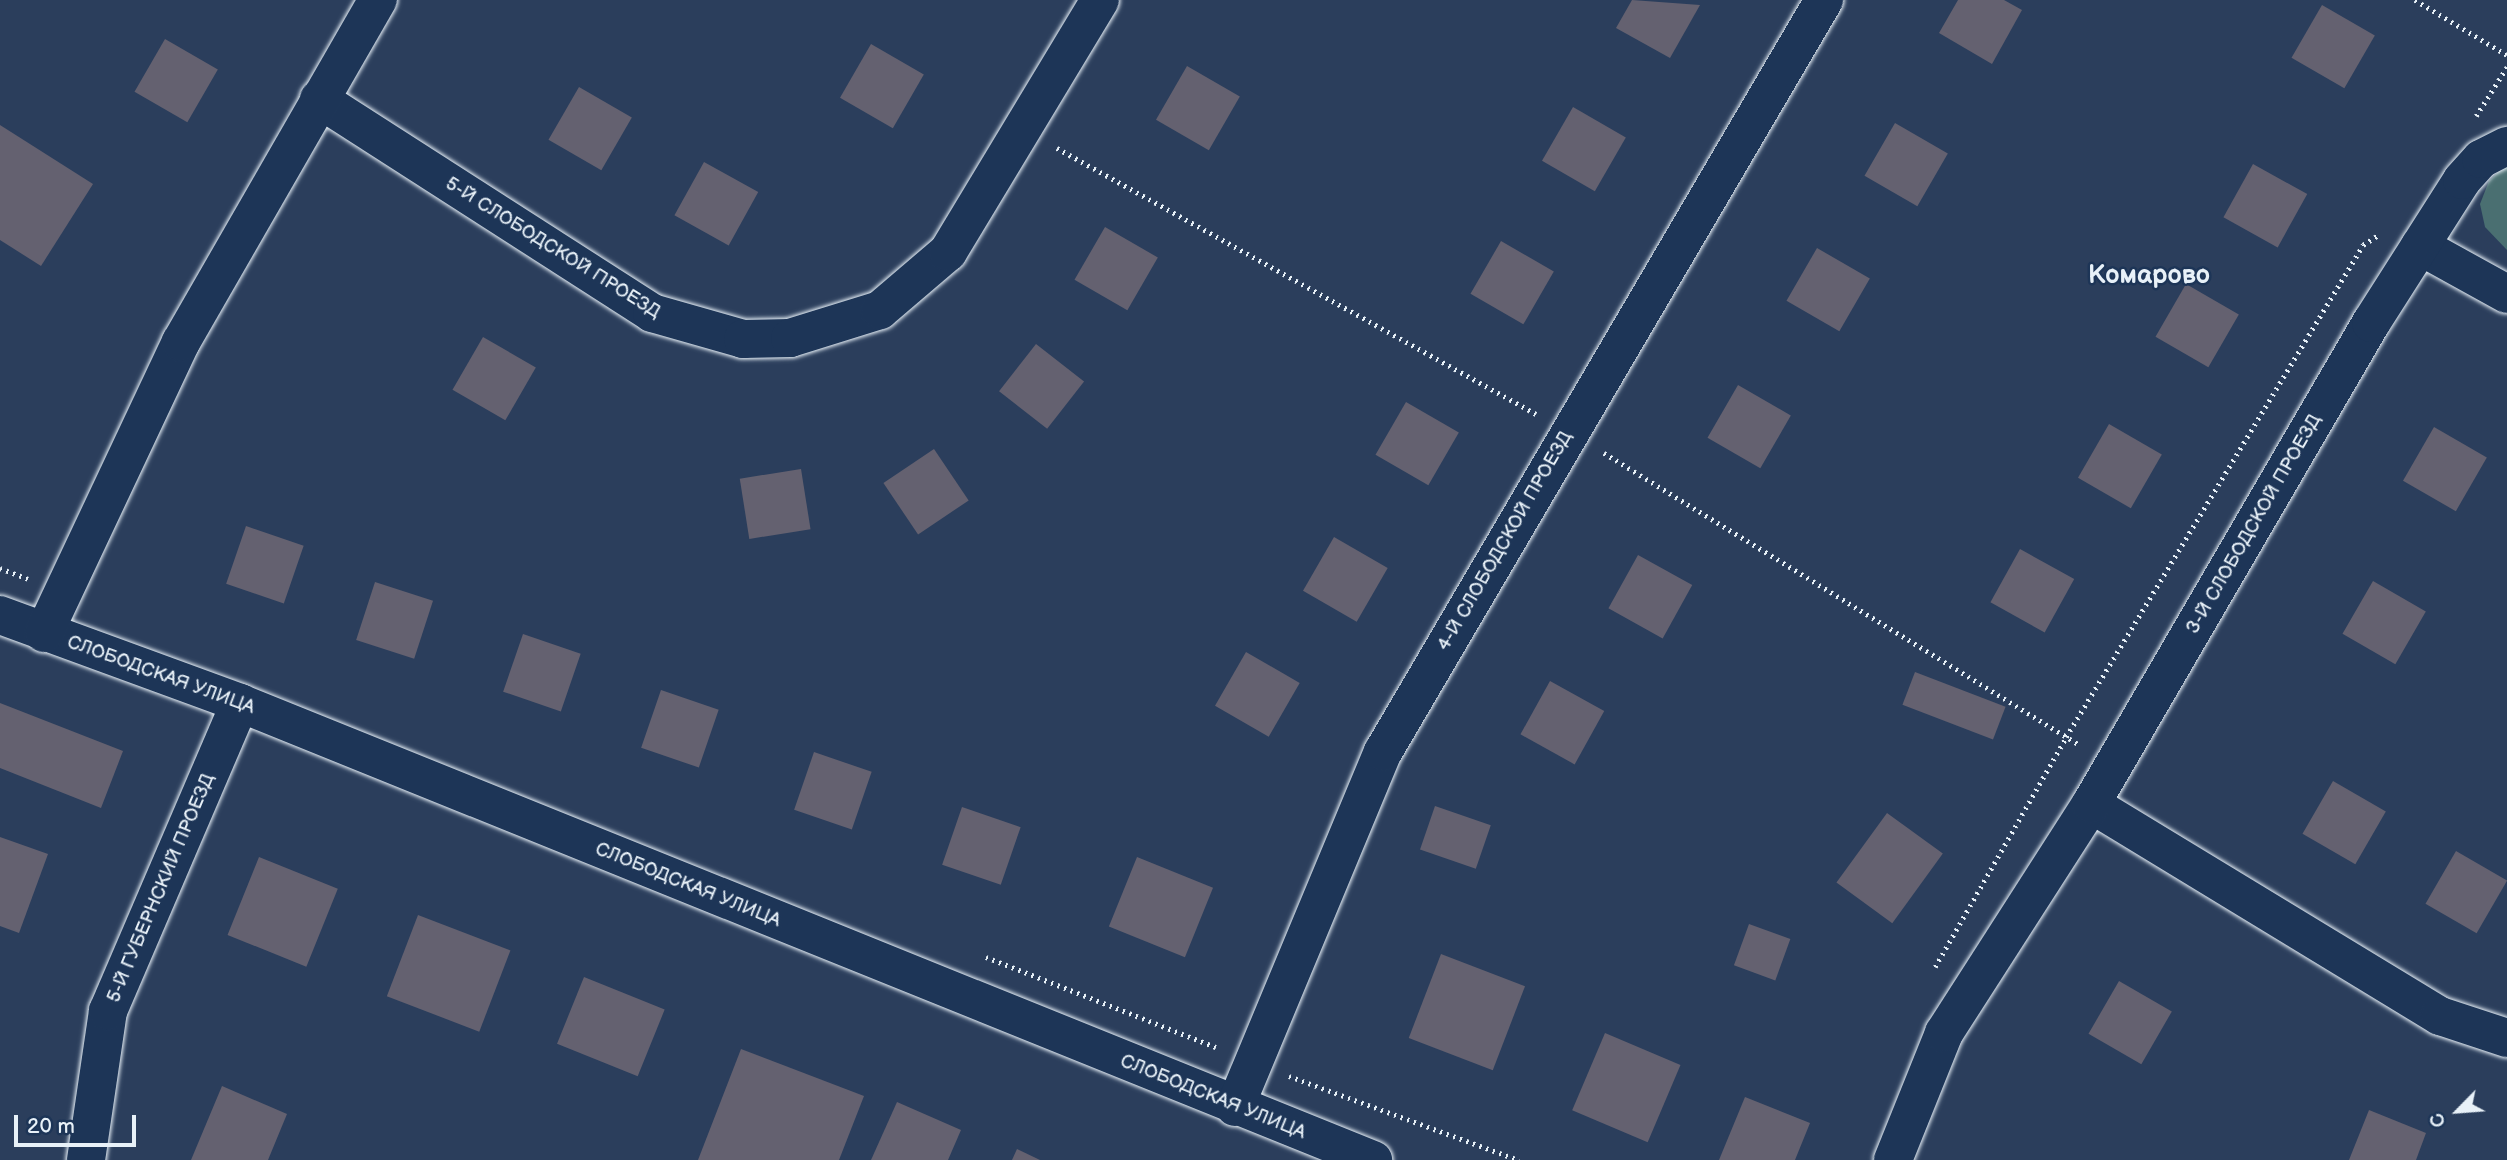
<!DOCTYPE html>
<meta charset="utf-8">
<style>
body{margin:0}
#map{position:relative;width:2507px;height:1160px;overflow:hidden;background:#2b3e5c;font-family:"Balsamiq Sans",sans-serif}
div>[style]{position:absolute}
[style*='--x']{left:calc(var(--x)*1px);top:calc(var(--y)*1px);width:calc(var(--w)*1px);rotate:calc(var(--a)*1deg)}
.green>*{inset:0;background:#4a6f71}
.building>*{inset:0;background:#646170;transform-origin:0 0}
.path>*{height:4.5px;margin-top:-2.25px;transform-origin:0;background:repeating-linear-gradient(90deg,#e8f1f8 0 2px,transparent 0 7px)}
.roads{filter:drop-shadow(0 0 2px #e8f1f8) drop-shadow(0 0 2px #e8f1f8)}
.street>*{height:38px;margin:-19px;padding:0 19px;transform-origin:19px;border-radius:19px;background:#1d3557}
span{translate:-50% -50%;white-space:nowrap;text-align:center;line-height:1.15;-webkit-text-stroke:5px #1d3557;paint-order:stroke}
.street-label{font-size:19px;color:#e8f1f8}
.district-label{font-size:26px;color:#e8f1f8;font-weight:700}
.north{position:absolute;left:2423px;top:1076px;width:70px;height:70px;-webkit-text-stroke:5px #1d3557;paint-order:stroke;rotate:245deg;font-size:19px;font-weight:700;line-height:28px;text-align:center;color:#e8f1f8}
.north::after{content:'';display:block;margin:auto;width:24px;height:32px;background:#e8f1f8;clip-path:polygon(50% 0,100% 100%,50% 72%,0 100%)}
.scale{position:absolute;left:14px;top:1115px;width:122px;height:32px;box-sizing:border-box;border:4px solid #e8f1f8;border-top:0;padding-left:9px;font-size:21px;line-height:24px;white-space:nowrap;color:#e8f1f8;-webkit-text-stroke:5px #1d3557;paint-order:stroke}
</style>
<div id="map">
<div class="green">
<i style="clip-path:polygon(2507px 163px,2507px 250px,2485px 227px,2480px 204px,2489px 181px)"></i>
</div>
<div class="building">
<i style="clip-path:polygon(1632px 0,1700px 5px,1670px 58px,1616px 28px)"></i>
<i style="clip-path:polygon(1958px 0,2004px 0,2022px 10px,1992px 64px,1939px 33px)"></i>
<i style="left:2322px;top:5px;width:61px;height:61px;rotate:30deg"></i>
<i style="left:165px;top:39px;width:61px;height:61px;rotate:30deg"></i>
<i style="left:871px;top:44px;width:61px;height:62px;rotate:30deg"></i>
<i style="left:1187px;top:66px;width:61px;height:62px;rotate:30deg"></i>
<i style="left:579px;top:87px;width:61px;height:61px;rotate:30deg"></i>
<i style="left:1573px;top:107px;width:61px;height:62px;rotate:30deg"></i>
<i style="left:1895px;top:123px;width:61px;height:61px;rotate:30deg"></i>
<i style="clip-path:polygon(0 125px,93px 184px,41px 266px,0 240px)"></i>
<i style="left:704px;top:162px;width:62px;height:61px;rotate:29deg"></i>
<i style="left:2253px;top:164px;width:62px;height:61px;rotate:29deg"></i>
<i style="left:1105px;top:227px;width:61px;height:61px;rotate:30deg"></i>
<i style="left:1501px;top:241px;width:61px;height:61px;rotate:30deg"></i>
<i style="left:1817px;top:248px;width:61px;height:61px;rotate:30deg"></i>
<i style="left:2186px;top:284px;width:61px;height:61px;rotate:30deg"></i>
<i style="left:483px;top:337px;width:61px;height:61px;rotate:30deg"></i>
<i style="left:1036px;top:344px;width:61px;height:60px;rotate:38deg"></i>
<i style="left:1738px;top:385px;width:61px;height:61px;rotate:30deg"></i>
<i style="left:1406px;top:402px;width:61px;height:61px;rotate:30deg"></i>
<i style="left:2109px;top:424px;width:61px;height:62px;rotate:30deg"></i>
<i style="left:2434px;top:427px;width:61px;height:62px;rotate:30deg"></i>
<i style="left:934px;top:449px;width:62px;height:61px;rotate:56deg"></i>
<i style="left:801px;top:469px;width:61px;height:62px;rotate:81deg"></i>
<i style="left:246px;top:526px;width:61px;height:61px;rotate:19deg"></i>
<i style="left:1334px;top:537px;width:62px;height:62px;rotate:30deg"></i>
<i style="left:2020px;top:549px;width:62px;height:61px;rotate:29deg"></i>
<i style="left:1638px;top:555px;width:62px;height:61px;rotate:29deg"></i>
<i style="left:2373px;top:581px;width:61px;height:61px;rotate:30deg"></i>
<i style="left:375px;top:582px;width:61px;height:61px;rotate:18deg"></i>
<i style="left:523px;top:634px;width:61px;height:61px;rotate:19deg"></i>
<i style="left:1246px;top:652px;width:62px;height:62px;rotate:30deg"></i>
<i style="left:1915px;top:672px;width:97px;height:35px;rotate:21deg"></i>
<i style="left:1550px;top:681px;width:62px;height:61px;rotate:29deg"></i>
<i style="left:661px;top:690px;width:61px;height:61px;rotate:19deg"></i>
<i style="clip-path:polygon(0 703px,123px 751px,101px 808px,0 768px)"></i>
<i style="left:814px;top:752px;width:61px;height:61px;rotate:19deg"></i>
<i style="left:2333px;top:781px;width:61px;height:61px;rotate:30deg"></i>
<i style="left:1435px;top:806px;width:59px;height:46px;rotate:19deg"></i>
<i style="left:962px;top:807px;width:62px;height:61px;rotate:19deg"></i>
<i style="left:1887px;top:813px;width:69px;height:86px;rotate:36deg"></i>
<i style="clip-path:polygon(0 837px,48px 854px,19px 933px,0 926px)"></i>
<i style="left:2456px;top:851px;width:59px;height:61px;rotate:30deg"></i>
<i style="left:259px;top:857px;width:85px;height:84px;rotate:22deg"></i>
<i style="left:1137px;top:857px;width:82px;height:75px;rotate:22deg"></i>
<i style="left:418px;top:915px;width:99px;height:87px;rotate:21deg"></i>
<i style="left:1749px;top:924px;width:44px;height:44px;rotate:20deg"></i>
<i style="left:1441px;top:954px;width:90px;height:90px;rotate:21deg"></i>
<i style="left:584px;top:977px;width:87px;height:72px;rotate:22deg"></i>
<i style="left:2119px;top:981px;width:61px;height:61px;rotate:30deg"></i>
<i style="left:1605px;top:1033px;width:82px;height:84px;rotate:23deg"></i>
<i style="clip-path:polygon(741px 1049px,864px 1096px,839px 1160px,698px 1160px)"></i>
<i style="clip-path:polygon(222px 1086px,287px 1114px,268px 1160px,191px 1160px)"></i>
<i style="clip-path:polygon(1745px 1097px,1810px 1123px,1795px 1160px,1719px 1160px)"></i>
<i style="clip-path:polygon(897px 1102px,961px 1130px,948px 1160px,871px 1160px)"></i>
<i style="clip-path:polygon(2369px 1110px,2426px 1133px,2416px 1160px,2349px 1160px)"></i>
<i style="clip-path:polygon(1017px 1149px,1040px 1160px,1012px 1160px)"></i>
</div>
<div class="path">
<i style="--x:2415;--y:0;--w:107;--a:30.9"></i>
<i style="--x:2476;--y:116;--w:58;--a:-57.7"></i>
<i style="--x:1057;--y:148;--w:548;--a:29.04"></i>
<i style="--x:1604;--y:453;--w:558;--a:31.53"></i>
<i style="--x:0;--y:568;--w:30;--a:21"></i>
<i style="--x:986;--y:957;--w:247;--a:21.4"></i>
<i style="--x:1935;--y:967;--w:265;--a:-60.3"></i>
<i style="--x:2066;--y:737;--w:575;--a:-58.88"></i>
<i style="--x:2363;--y:245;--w:17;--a:-33"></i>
<i style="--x:1289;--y:1076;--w:245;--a:20.1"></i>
</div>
<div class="roads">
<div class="street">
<i style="--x:319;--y:99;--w:396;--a:32.7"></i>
<i style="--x:652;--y:313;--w:95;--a:15.9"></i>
<i style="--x:743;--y:339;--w:47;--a:-1.2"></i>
<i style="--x:790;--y:338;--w:94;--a:-17.3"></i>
<i style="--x:880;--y:310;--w:89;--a:-40.5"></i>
<i style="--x:948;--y:252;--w:294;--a:-58.9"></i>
<i style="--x:2420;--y:246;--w:99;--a:28.9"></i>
<i style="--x:0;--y:615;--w:256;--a:20.1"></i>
<i style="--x:240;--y:703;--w:1222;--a:21.97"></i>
<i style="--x:44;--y:633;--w:322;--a:-64.8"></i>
<i style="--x:181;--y:342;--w:395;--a:-60.1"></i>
<i style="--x:2091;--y:804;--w:408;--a:31.3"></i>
<i style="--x:2440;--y:1016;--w:71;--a:18.2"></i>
<i style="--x:1235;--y:1107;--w:385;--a:-67.4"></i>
<i style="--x:1383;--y:752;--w:872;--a:-59.61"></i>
<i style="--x:86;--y:1160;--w:151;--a:-81.6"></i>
<i style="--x:108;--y:1011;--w:335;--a:-66.8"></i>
<i style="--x:1893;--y:1160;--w:137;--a:-68.1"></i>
<i style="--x:1944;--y:1033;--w:272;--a:-57.3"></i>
<i style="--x:2091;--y:804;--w:557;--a:-59.8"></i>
<i style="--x:2371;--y:323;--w:169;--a:-57.5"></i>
<i style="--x:2462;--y:180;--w:28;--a:-48"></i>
<i style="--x:2481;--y:159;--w:29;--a:-27"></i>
</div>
</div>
<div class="street-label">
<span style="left:553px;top:248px;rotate:32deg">5-Й СЛОБОДСКОЙ ПРОЕЗД</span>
<span style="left:2254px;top:524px;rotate:-60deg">3-Й СЛОБОДСКОЙ ПРОЕЗД</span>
<span style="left:1505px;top:541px;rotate:-60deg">4-Й СЛОБОДСКОЙ ПРОЕЗД</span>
<span style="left:161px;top:675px;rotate:20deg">СЛОБОДСКАЯ УЛИЦА</span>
<span style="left:688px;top:885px;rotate:22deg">СЛОБОДСКАЯ УЛИЦА</span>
<span style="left:161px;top:888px;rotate:-67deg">5-Й ГУБЕРНСКИЙ ПРОЕЗД</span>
<span style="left:1213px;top:1097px;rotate:22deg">СЛОБОДСКАЯ УЛИЦА</span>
</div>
<div class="district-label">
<span style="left:2149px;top:276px">Комарово</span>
</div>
<div class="north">С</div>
<div class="scale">20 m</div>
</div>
